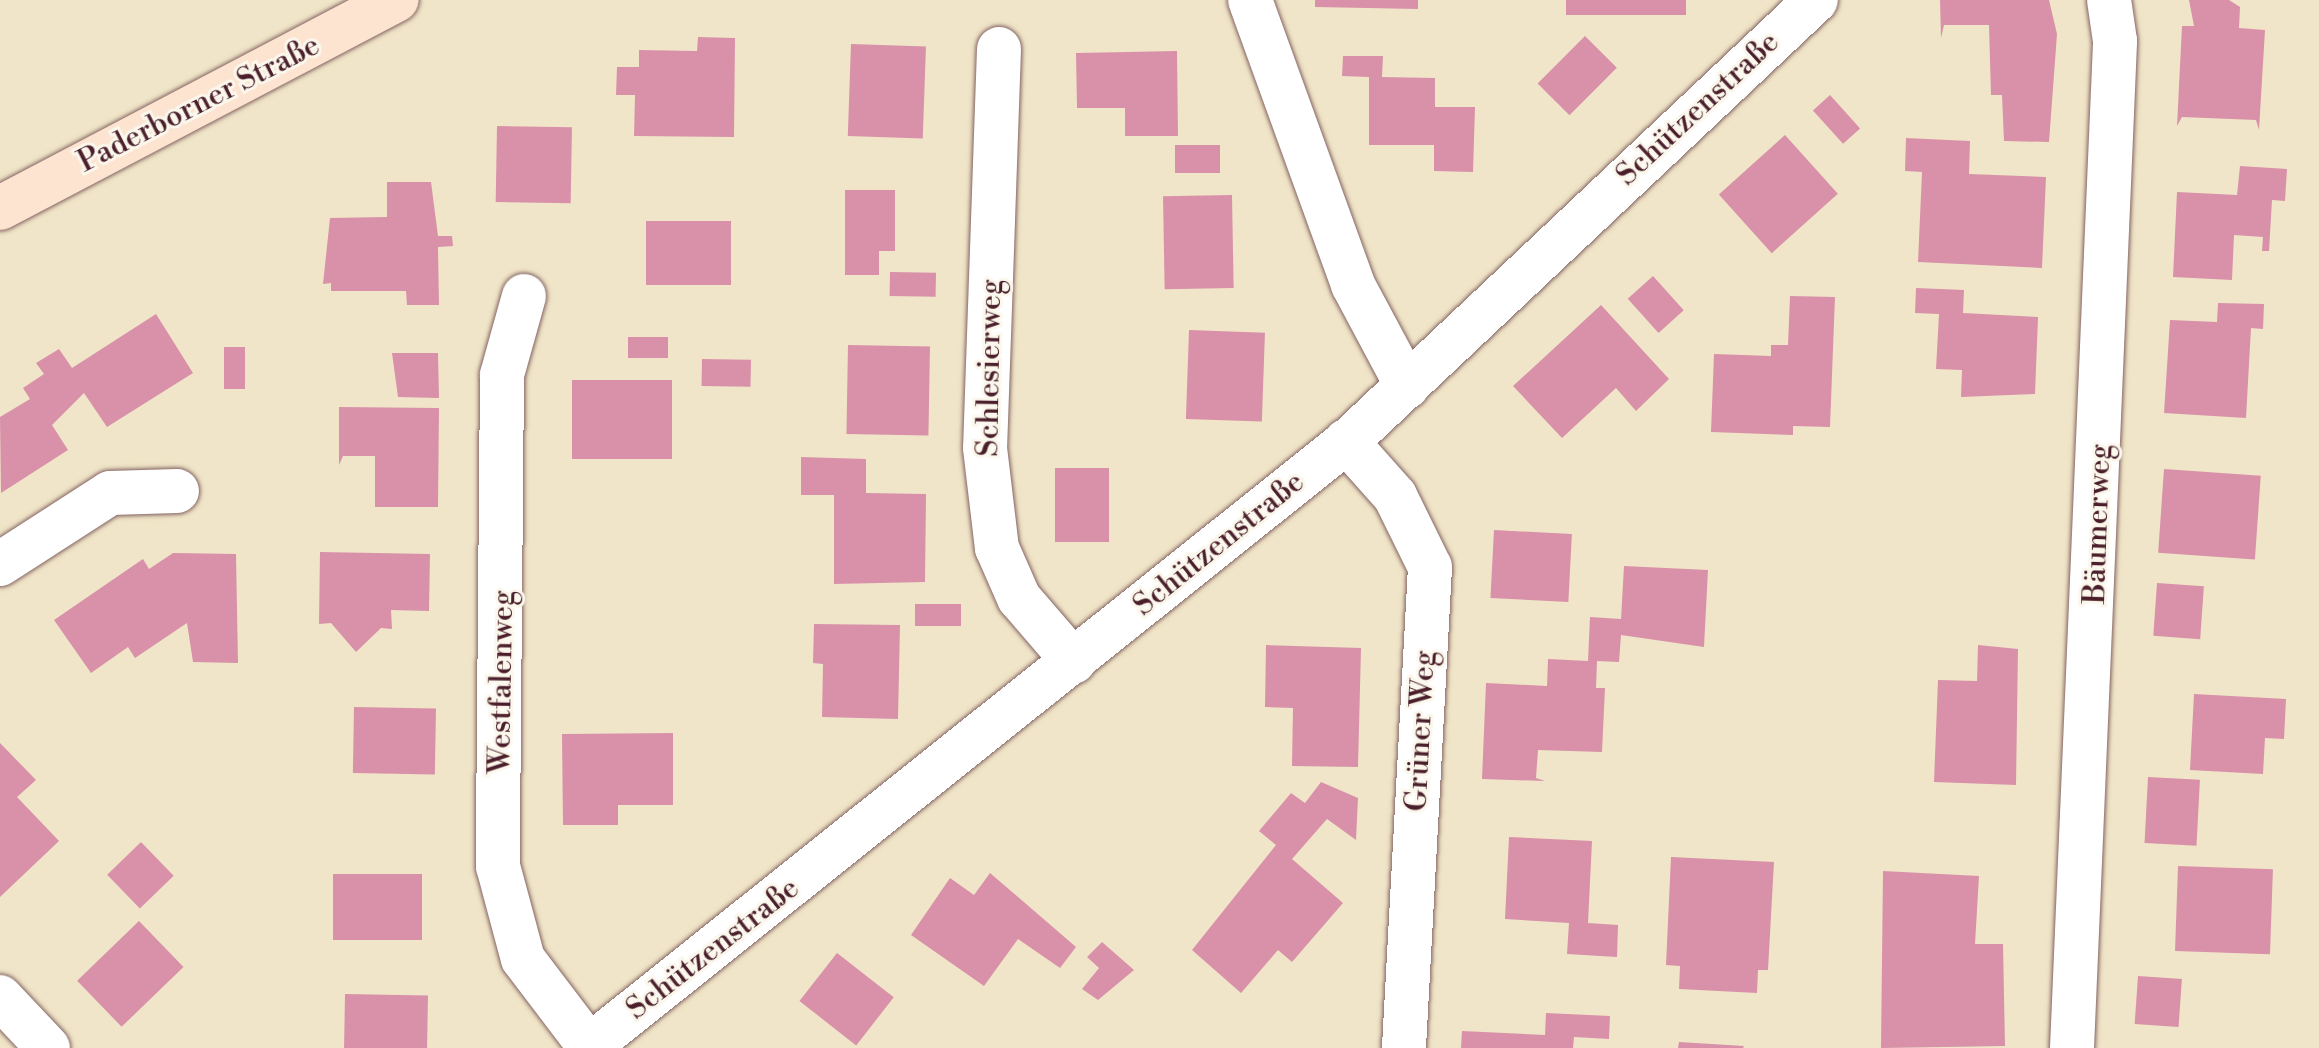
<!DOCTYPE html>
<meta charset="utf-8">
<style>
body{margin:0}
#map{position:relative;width:2319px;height:1048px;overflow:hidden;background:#f0e5c8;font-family:"Libre Bodoni",serif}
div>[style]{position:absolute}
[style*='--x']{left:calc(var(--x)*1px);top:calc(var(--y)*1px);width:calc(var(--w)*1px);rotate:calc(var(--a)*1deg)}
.building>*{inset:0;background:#d891a9;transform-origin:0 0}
.roads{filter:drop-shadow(0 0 2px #846462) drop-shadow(0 0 2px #846462)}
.minor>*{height:44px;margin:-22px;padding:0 22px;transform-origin:22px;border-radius:22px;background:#fff}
.secondary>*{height:44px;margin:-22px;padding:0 22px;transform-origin:22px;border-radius:22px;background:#fde4d1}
span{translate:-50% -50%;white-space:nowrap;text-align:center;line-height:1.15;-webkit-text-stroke:6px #fbf7ec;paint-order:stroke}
.street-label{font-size:30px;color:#4a1f2b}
</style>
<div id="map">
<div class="building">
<i style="clip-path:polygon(1315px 0,1418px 0,1418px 9px,1315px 7px)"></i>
<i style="left:1566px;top:0;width:120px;height:15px"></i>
<i style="clip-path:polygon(1940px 0,2049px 0,2057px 34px,2049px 142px,2004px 141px,2002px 95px,1991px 95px,1989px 25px,1944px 25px,1941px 38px)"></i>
<i style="clip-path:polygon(2189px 0,2229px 0,2240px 7px,2239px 28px,2265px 30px,2259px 130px,2256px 120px,2182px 117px,2177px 126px,2182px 26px,2194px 26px)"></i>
<i style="left:1585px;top:36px;width:45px;height:67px;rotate:45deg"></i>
<i style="clip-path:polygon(698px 37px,735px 38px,734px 137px,634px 136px,635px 95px,616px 95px,617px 67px,639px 67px,639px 50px,697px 51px)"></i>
<i style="left:851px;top:44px;width:75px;height:92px;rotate:2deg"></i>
<i style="clip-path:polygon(1177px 51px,1178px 136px,1125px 136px,1125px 108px,1077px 108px,1076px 53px)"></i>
<i style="clip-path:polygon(1343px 56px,1383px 56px,1382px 77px,1435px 78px,1435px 107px,1475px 107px,1473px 172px,1434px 171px,1434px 145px,1369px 145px,1369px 77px,1342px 76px)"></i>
<i style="left:1830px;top:95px;width:45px;height:23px;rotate:48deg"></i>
<i style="left:497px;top:126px;width:75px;height:76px;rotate:1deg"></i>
<i style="left:1785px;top:135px;width:79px;height:89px;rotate:48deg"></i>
<i style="clip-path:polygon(1906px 138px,1970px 141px,1969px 174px,2046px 177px,2042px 268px,1918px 262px,1922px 172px,1905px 171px)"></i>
<i style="left:1175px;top:145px;width:45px;height:28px"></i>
<i style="clip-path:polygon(2240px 166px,2287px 169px,2285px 201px,2272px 200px,2269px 251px,2262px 251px,2263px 237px,2234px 235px,2232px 280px,2173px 277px,2177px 192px,2237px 195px)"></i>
<i style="clip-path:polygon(387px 182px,431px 182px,438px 236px,452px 236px,453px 246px,438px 247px,439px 305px,407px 305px,406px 291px,331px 291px,331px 283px,323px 284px,330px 218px,387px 217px)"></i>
<i style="clip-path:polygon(845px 190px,895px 190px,895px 251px,879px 251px,879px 275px,845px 275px)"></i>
<i style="left:1232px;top:195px;width:93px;height:69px;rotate:89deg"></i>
<i style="left:646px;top:221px;width:85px;height:64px"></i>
<i style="left:890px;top:272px;width:46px;height:24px;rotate:1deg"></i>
<i style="left:1653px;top:276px;width:46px;height:34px;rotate:48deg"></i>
<i style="clip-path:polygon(1916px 288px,1964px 290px,1963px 313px,2038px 317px,2035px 394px,1961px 397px,1962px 370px,1936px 369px,1939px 314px,1915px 313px)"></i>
<i style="clip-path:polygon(1790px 296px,1835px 297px,1830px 427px,1793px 426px,1793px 435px,1711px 432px,1714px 354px,1771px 356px,1771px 345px,1788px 345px)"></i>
<i style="clip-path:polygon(2218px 303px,2264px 304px,2263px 329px,2251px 328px,2246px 418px,2164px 413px,2170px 320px,2217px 322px)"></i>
<i style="clip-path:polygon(1601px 305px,1669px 379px,1636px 411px,1616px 388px,1562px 438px,1513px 386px)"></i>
<i style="clip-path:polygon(156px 314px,193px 373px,107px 427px,84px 393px,52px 425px,68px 450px,1px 493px,0 417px,30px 399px,23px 388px,44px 374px,36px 363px,59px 349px,72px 368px)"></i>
<i style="left:1189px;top:330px;width:76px;height:89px;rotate:2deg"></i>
<i style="left:628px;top:337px;width:40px;height:21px"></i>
<i style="left:848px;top:345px;width:82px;height:89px;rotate:1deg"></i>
<i style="left:224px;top:347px;width:21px;height:42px"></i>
<i style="clip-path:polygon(392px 353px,438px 353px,439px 398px,398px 397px)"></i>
<i style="left:702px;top:359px;width:49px;height:27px;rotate:1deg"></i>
<i style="left:672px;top:380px;width:79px;height:100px;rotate:90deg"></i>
<i style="clip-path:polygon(339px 407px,439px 408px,438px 507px,375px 507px,375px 456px,343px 456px,339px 465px)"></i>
<i style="clip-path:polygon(801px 457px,866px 459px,866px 493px,926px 494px,925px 582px,834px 584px,834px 495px,801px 495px)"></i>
<i style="left:1055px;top:468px;width:54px;height:74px"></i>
<i style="left:2164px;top:469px;width:97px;height:84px;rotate:4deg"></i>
<i style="left:1494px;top:530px;width:78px;height:68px;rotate:3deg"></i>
<i style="clip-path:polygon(320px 552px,430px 554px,429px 611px,391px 610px,392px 629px,381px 628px,356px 652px,331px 623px,319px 624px)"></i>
<i style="clip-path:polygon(173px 553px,236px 554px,238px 663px,193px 662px,187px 623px,135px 658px,128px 647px,91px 673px,54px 620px,143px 559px,149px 569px)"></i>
<i style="clip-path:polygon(1624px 566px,1708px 570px,1704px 647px,1621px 635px,1619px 662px,1597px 661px,1596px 688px,1605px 688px,1602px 752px,1538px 750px,1536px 778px,1545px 781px,1482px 779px,1486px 683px,1547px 686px,1548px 659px,1588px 661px,1590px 617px,1621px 619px)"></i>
<i style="left:2157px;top:583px;width:47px;height:53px;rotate:4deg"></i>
<i style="left:915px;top:604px;width:46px;height:22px"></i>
<i style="clip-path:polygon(814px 624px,900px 625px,898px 719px,822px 717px,823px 664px,813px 663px)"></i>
<i style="clip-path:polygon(1266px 645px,1361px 648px,1358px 767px,1292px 766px,1293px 708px,1265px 707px)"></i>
<i style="clip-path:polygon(1978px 645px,2018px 649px,2016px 785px,1934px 782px,1938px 680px,1977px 681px)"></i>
<i style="clip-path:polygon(2194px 694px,2286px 699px,2284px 739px,2265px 738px,2263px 774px,2190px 770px)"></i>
<i style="left:354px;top:707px;width:82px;height:66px;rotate:1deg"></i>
<i style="clip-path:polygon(673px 733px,673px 805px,618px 805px,618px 825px,563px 825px,562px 734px)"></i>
<i style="clip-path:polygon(0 743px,36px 780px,17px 797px,59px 841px,0 897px)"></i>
<i style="left:2148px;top:777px;width:52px;height:66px;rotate:3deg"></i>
<i style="clip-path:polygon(1321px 782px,1358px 798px,1356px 840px,1327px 819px,1292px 859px,1343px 903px,1292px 962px,1278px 950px,1241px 993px,1192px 950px,1276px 845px,1259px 831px,1291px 793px,1305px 803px)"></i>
<i style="clip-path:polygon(1509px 837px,1592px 841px,1588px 923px,1618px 925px,1617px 957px,1567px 954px,1569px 923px,1505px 919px)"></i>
<i style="left:141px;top:842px;width:47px;height:47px;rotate:46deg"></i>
<i style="clip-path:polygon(1671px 857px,1774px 862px,1768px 970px,1758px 970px,1757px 993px,1679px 989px,1680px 966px,1666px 965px)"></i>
<i style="left:2178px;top:866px;width:95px;height:85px;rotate:2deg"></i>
<i style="clip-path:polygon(1883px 871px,1979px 876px,1975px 944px,2003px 944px,2005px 1046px,1881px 1048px)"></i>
<i style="clip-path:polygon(990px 873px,1076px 947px,1060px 968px,1018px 939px,984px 986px,911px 935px,950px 878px,974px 895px)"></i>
<i style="left:333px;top:874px;width:89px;height:66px"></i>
<i style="left:139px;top:921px;width:64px;height:86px;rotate:46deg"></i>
<i style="clip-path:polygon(1102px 942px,1134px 970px,1098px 1000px,1082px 989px,1099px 968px,1087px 957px)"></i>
<i style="left:837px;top:953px;width:72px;height:61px;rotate:38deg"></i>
<i style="left:2138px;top:976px;width:44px;height:48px;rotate:4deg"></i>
<i style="left:345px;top:994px;width:83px;height:54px;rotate:1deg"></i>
<i style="clip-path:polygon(1546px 1013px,1610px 1016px,1609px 1039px,1574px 1037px,1573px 1048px,1461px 1048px,1462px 1031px,1545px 1035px)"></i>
<i style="clip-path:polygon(1679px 1042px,1744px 1046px,1743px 1048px,1678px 1048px)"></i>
</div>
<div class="roads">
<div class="minor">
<i style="--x:1250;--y:0;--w:303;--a:70.1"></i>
<i style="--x:1353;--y:285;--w:115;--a:61.9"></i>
<i style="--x:999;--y:49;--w:399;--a:92"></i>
<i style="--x:985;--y:448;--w:101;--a:83.2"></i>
<i style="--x:997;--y:548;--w:55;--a:66.3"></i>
<i style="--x:1019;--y:598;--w:84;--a:49.3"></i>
<i style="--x:524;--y:296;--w:82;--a:105.6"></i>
<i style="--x:502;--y:375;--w:491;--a:90.5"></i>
<i style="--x:498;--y:866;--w:96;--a:75"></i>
<i style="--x:523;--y:959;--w:109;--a:52.8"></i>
<i style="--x:1346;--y:441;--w:74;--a:48.3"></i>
<i style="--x:1395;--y:496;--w:79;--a:63.8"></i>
<i style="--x:1430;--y:567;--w:482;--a:93.1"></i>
<i style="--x:0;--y:564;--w:131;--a:-32.8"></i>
<i style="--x:110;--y:493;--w:67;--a:-1.7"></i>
<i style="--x:0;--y:997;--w:70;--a:46.7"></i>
<i style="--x:587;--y:1048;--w:976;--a:-38.6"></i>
<i style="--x:1350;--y:439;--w:640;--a:-43.29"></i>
<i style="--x:2072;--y:1048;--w:1008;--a:-87.55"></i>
<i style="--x:2115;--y:41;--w:41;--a:-98.3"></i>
</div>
<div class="secondary">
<i style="--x:0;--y:208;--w:448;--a:-27.7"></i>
</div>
</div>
<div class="street-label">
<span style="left:199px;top:104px;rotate:-27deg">Paderborner Straße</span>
<span style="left:1698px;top:109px;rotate:-43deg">Schützenstraße</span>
<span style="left:990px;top:368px;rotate:-89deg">Schlesierweg</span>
<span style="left:2098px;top:524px;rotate:-88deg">Bäumerweg</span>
<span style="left:1219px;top:544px;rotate:-39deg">Schützenstraße</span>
<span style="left:502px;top:682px;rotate:-89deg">Westfalenweg</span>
<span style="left:1421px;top:731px;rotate:-87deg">Grüner Weg</span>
<span style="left:713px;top:949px;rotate:-38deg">Schützenstraße</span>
</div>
</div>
